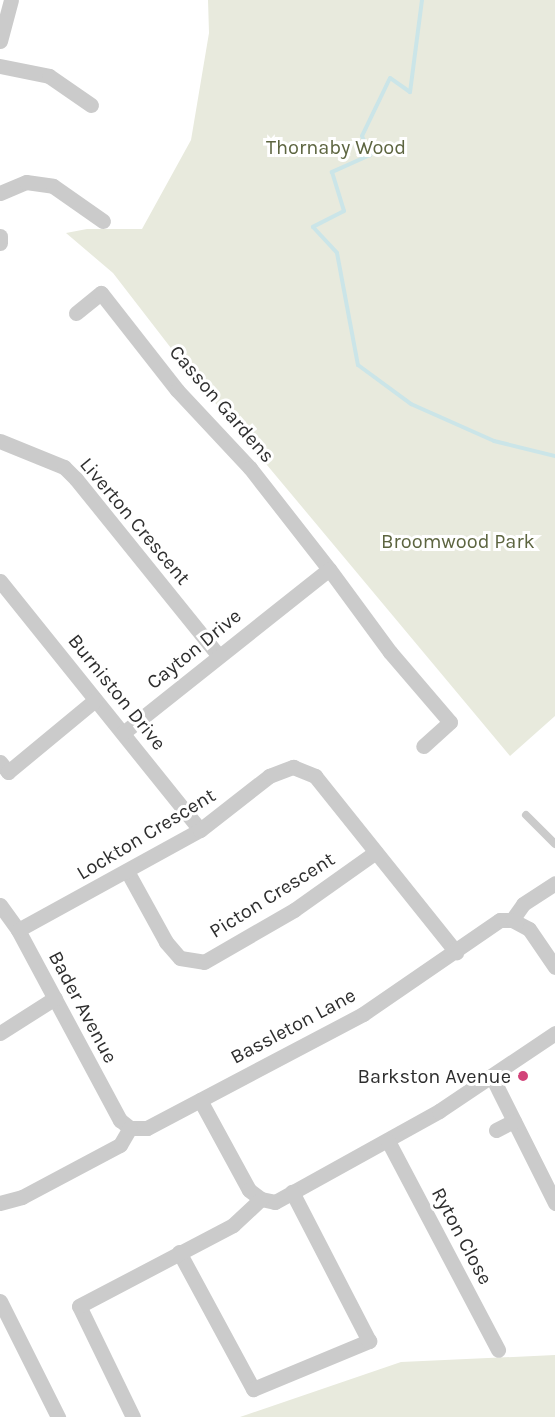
<!DOCTYPE html>
<style>
body{margin:0}
#map{position:relative;width:555px;height:1417px;overflow:hidden;background:#fff;font-family:Karla,sans-serif}
div>[style]{position:absolute}
[style*='--x']{left:calc(var(--x)*1px);top:calc(var(--y)*1px);width:calc(var(--w)*1px);rotate:calc(var(--a)*1deg)}
.green>*{inset:0;background:#e8eadd}
.stream>*{height:4px;margin:-2px;padding:0 2px;transform-origin:2px;border-radius:2px;background:#cbe5e8}
.lane>*{height:8px;margin:-4px;padding:0 4px;transform-origin:4px;border-radius:4px;background:#cbcbcb}
.street>*{height:15px;margin:-7.5px;padding:0 7.5px;transform-origin:7.5px;border-radius:7.5px;background:#cbcbcb}
.dots>*{width:16px;height:16px;translate:-50% -50%;box-sizing:border-box;border:3px solid #fff;border-radius:50%}
span{translate:-50% -50%;white-space:nowrap;text-align:center;line-height:1.15;-webkit-text-stroke:6px #fff;paint-order:stroke}
.park-label{font-size:20px;color:#5d6540}
.street-label{font-size:20px;color:#2e2e2e}
.poi-label{font-size:20px;color:#2e2e2e}
.right{translate:-100% -50%;text-align:right}
</style>
<div id="map">
<div class="green">
<i style="clip-path:polygon(208px 0,555px 0,555px 716px,510px 756px,191px 374px,113px 273px,66px 233px,87px 229px,142px 229px,191px 140px,209px 33px)"></i>
<i style="clip-path:polygon(555px 1355px,555px 1417px,240px 1417px,401px 1362px)"></i>
</div>
<div class="stream">
<i style="--x:422;--y:0;--w:93;--a:97.4"></i>
<i style="--x:410;--y:92;--w:24;--a:-145"></i>
<i style="--x:390;--y:78;--w:64;--a:115.8"></i>
<i style="--x:362;--y:136;--w:21;--a:67"></i>
<i style="--x:370;--y:155;--w:42;--a:155.9"></i>
<i style="--x:332;--y:172;--w:41;--a:72.9"></i>
<i style="--x:344;--y:211;--w:35;--a:153"></i>
<i style="--x:313;--y:227;--w:35;--a:47"></i>
<i style="--x:337;--y:253;--w:114;--a:79.4"></i>
<i style="--x:358;--y:365;--w:66;--a:36.3"></i>
<i style="--x:411;--y:404;--w:91;--a:24"></i>
<i style="--x:494;--y:441;--w:63;--a:13.8"></i>
</div>
<div class="lane">
<i style="--x:526;--y:815;--w:41;--a:45"></i>
</div>
<div class="street">
<i style="--x:0;--y:41;--w:42;--a:-75"></i>
<i style="--x:0;--y:66;--w:50;--a:11.5"></i>
<i style="--x:49;--y:76;--w:51;--a:34.6"></i>
<i style="--x:0;--y:193;--w:28;--a:-23"></i>
<i style="--x:26;--y:182;--w:27;--a:8"></i>
<i style="--x:53;--y:186;--w:61;--a:35"></i>
<i style="--x:0;--y:236;--w:7;--a:90"></i>
<i style="--x:76;--y:313;--w:32;--a:-39"></i>
<i style="--x:101;--y:293;--w:123;--a:51.9"></i>
<i style="--x:177;--y:390;--w:107;--a:46.9"></i>
<i style="--x:250;--y:468;--w:128;--a:52"></i>
<i style="--x:0;--y:441;--w:69;--a:22.1"></i>
<i style="--x:64;--y:467;--w:17;--a:45"></i>
<i style="--x:76;--y:479;--w:226;--a:51.1"></i>
<i style="--x:0;--y:581;--w:319;--a:51.2"></i>
<i style="--x:123;--y:733;--w:263;--a:-38.5"></i>
<i style="--x:329;--y:569;--w:103;--a:53.7"></i>
<i style="--x:390;--y:652;--w:92;--a:49.4"></i>
<i style="--x:450;--y:722;--w:36;--a:138"></i>
<i style="--x:0;--y:762;--w:13;--a:51"></i>
<i style="--x:8;--y:772;--w:113;--a:-39.6"></i>
<i style="--x:127;--y:871;--w:81;--a:61.2"></i>
<i style="--x:166;--y:942;--w:21;--a:49"></i>
<i style="--x:180;--y:958;--w:24;--a:9"></i>
<i style="--x:204;--y:962;--w:104;--a:-30"></i>
<i style="--x:294;--y:910;--w:100;--a:-35.3"></i>
<i style="--x:0;--y:905;--w:31;--a:54"></i>
<i style="--x:18;--y:930;--w:216;--a:61.8"></i>
<i style="--x:120;--y:1120;--w:13;--a:39"></i>
<i style="--x:512;--y:920;--w:19;--a:-55"></i>
<i style="--x:523;--y:904;--w:38;--a:-33"></i>
<i style="--x:18;--y:930;--w:208;--a:-28.8"></i>
<i style="--x:200;--y:830;--w:88;--a:-38"></i>
<i style="--x:269;--y:776;--w:26;--a:-21"></i>
<i style="--x:293;--y:767;--w:24;--a:22"></i>
<i style="--x:315;--y:776;--w:226;--a:51.3"></i>
<i style="--x:0;--y:1033;--w:65;--a:-32.5"></i>
<i style="--x:492;--y:1077;--w:141;--a:63.4"></i>
<i style="--x:200;--y:1100;--w:102;--a:61.4"></i>
<i style="--x:249;--y:1190;--w:15;--a:37"></i>
<i style="--x:261;--y:1199;--w:14;--a:12"></i>
<i style="--x:275;--y:1202;--w:188;--a:-29"></i>
<i style="--x:439;--y:1111;--w:140;--a:-33.9"></i>
<i style="--x:130;--y:1128;--w:17;--a:0"></i>
<i style="--x:147;--y:1128;--w:244;--a:-27.8"></i>
<i style="--x:363;--y:1014;--w:166;--a:-34.5"></i>
<i style="--x:500;--y:920;--w:12;--a:0"></i>
<i style="--x:512;--y:920;--w:19;--a:28"></i>
<i style="--x:529;--y:929;--w:46;--a:55.6"></i>
<i style="--x:496;--y:1130;--w:20;--a:-27"></i>
<i style="--x:388;--y:1141;--w:236;--a:62.2"></i>
<i style="--x:0;--y:1203;--w:23;--a:-15"></i>
<i style="--x:22;--y:1197;--w:111;--a:-28"></i>
<i style="--x:120;--y:1145;--w:20;--a:-60"></i>
<i style="--x:179;--y:1252;--w:156;--a:61.6"></i>
<i style="--x:253;--y:1389;--w:126;--a:-22.5"></i>
<i style="--x:369;--y:1341;--w:168;--a:-117.3"></i>
<i style="--x:0;--y:1301;--w:130;--a:63.4"></i>
<i style="--x:133;--y:1417;--w:123;--a:-115.9"></i>
<i style="--x:79;--y:1306;--w:174;--a:-27.7"></i>
<i style="--x:233;--y:1225;--w:38;--a:-43"></i>
</div>
<div class="dots">
<i style="left:523px;top:1076px;background:#d24379"></i>
</div>
<div class="park-label">
<span style="left:336px;top:147px">Thornaby Wood</span>
<span style="left:458px;top:541px">Broomwood Park</span>
</div>
<div class="street-label">
<span style="left:222px;top:404px;rotate:49deg">Casson Gardens</span>
<span style="left:135px;top:521px;rotate:50deg">Liverton Crescent</span>
<span style="left:194px;top:649px;rotate:-39deg">Cayton Drive</span>
<span style="left:117px;top:692px;rotate:51deg">Burniston Drive</span>
<span style="left:146px;top:834px;rotate:-31deg">Lockton Crescent</span>
<span style="left:272px;top:895px;rotate:-32deg">Picton Crescent</span>
<span style="left:83px;top:1007px;rotate:62deg">Bader Avenue</span>
<span style="left:293px;top:1026px;rotate:-28deg">Bassleton Lane</span>
<span style="left:462px;top:1236px;rotate:62deg">Ryton Close</span>
</div>
<div class="poi-label">
<span class="right" style="left:511px;top:1076px">Barkston Avenue</span>
</div>
</div>
